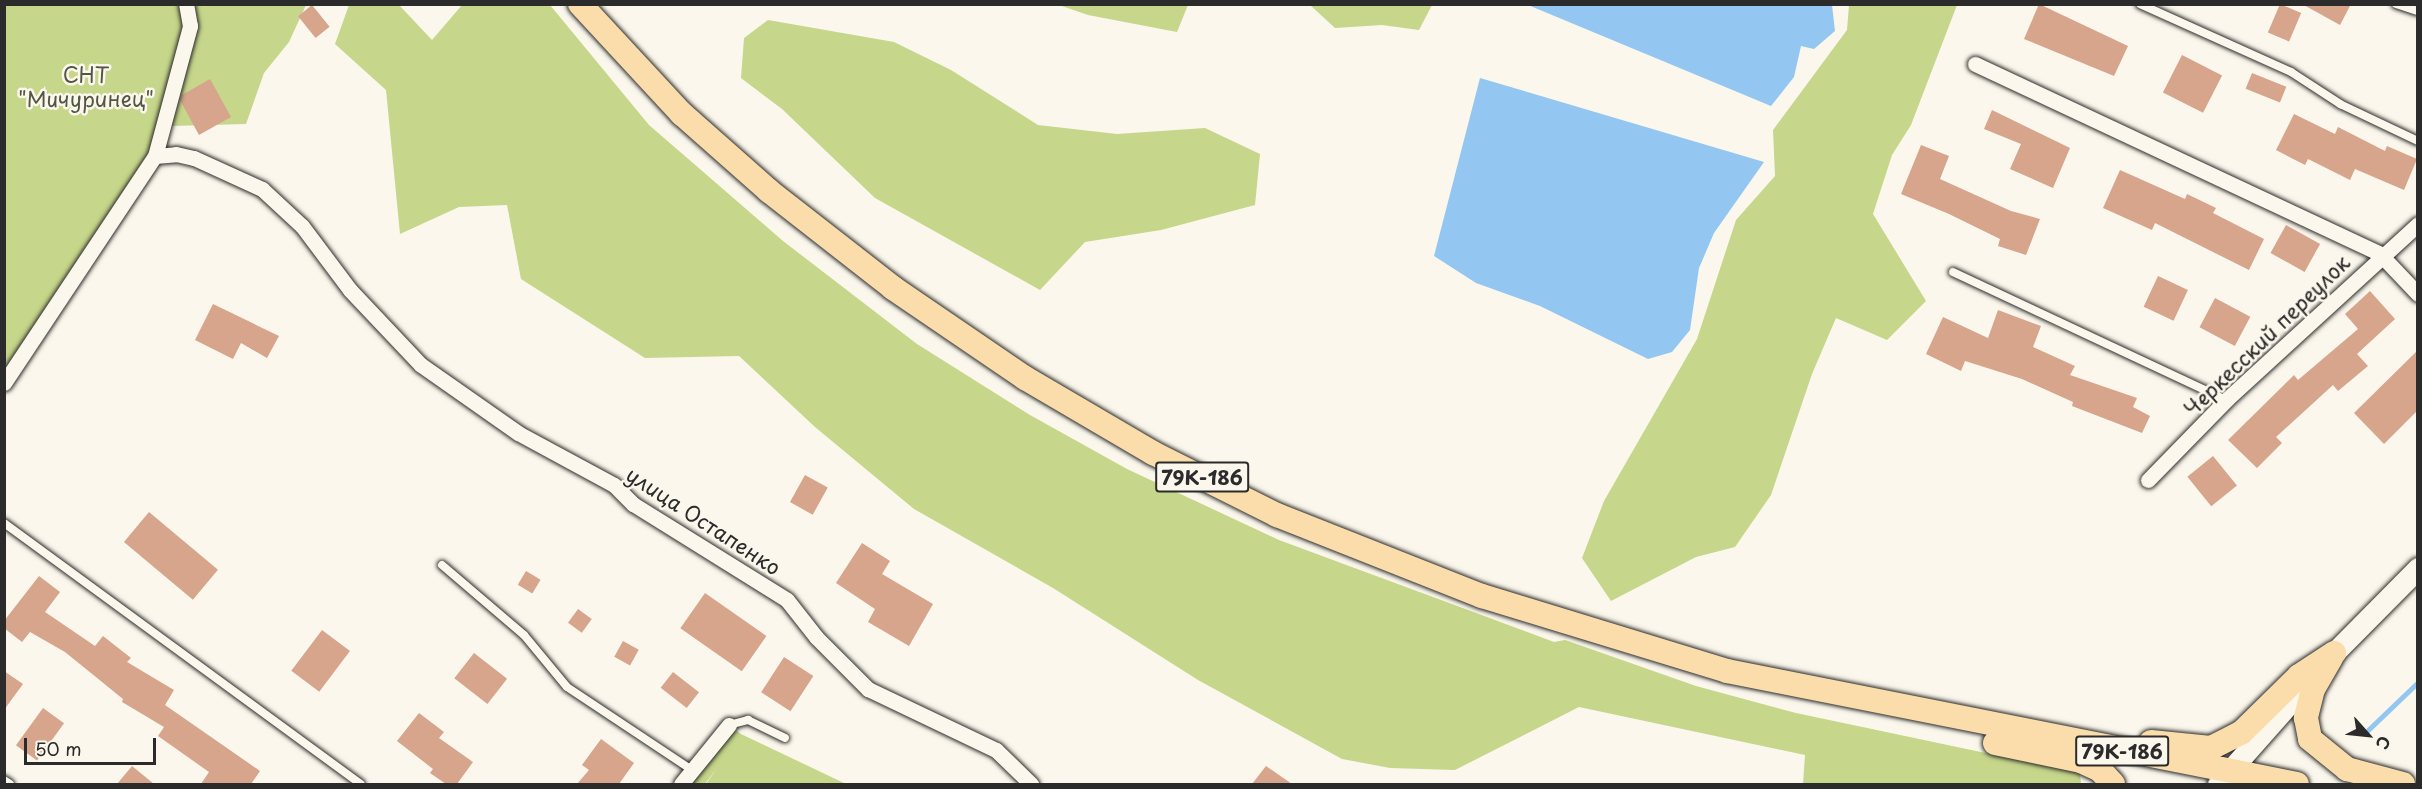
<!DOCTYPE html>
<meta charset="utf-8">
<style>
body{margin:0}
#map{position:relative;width:2422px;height:789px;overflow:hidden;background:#fbf7ec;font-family:"Playpen Sans",sans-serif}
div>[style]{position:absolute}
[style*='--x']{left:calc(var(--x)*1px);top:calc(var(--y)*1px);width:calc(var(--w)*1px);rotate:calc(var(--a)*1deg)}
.green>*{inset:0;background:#c6d68a}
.water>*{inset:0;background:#93c6f0}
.stream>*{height:5px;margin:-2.5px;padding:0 2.5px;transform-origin:2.5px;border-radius:2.5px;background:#93c6f0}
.building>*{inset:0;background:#d7a48c;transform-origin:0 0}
.roads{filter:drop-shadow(0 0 2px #2b2b2b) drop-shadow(0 0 2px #2b2b2b)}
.lane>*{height:8px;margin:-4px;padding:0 4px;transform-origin:4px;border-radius:4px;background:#fbf7ec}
.street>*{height:15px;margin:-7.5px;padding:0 7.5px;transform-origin:7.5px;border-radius:7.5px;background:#fbf7ec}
.secondary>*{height:21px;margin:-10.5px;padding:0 10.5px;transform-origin:10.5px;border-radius:10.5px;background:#fbf7ec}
.primary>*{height:24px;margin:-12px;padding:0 12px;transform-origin:12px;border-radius:12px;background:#fbddab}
span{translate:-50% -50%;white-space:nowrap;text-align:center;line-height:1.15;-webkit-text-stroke:5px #fbf7ec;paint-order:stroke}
.shield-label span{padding:2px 4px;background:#fbf7ec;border:2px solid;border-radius:4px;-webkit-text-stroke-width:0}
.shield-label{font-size:20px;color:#2b2b2b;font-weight:700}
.park-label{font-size:21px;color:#525643}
.street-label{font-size:21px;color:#2b2b2b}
.frame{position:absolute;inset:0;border:6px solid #2b2b2b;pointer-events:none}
.north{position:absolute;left:2338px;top:705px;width:60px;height:60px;-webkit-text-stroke:4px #fbf7ec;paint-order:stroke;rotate:117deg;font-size:16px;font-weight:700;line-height:24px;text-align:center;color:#2b2b2b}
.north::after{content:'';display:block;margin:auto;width:21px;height:27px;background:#2b2b2b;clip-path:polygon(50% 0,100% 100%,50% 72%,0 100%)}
.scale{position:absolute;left:24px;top:738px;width:132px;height:27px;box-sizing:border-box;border:3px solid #2b2b2b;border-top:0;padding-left:8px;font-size:18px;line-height:21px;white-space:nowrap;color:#2b2b2b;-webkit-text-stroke:4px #fbf7ec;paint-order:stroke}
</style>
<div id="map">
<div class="green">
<i style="clip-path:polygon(5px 5px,306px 5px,289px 42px,264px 73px,246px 124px,171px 126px,194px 37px,155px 156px,5px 383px)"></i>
<i style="clip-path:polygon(349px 5px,399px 5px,432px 40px,462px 5px,550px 5px,649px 125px,783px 241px,917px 344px,1030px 415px,1127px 469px,1279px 540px,1554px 642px,1565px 640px,1696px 686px,1796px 713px,2080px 773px,2081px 784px,1803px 784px,1805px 755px,1579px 707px,1455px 770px,1390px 768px,1342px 759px,1198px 680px,1053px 588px,914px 509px,815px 427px,739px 356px,645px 358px,521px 279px,507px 205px,459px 207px,400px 234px,386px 90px,335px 44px)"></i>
<i style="clip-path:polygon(1059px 5px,1188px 5px,1177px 32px,1088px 15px)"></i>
<i style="clip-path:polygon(1310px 5px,1432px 5px,1419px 30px,1382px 25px,1335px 28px)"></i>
<i style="clip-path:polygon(1849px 5px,1957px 5px,1911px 125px,1892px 155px,1873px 214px,1926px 301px,1887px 340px,1836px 318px,1812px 374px,1771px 495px,1735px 547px,1696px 557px,1611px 601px,1582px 558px,1604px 501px,1697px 339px,1736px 220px,1775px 176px,1773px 130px,1847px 30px)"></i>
<i style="clip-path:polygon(768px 20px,894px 42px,951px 70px,1038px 125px,1117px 134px,1205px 128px,1260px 154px,1255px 205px,1161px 230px,1085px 242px,1040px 290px,875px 198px,782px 109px,741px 78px,744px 38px)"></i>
<i style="clip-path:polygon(729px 725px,741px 734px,846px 784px,706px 784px,717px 768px,705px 784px,683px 784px)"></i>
</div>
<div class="water">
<i style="clip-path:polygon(1528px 5px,1832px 5px,1835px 31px,1814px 49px,1801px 46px,1794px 77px,1771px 106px)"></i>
<i style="clip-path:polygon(1480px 78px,1764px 162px,1714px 233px,1699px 268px,1690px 330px,1672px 352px,1648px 359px,1540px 306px,1476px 283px,1434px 256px)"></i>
</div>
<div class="stream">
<i style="--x:2368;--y:730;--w:69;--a:-43.8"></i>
</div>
<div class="building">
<i style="clip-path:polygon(2039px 4px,2128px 46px,2114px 76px,2024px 39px)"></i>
<i style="left:2280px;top:4px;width:23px;height:31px;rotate:23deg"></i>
<i style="clip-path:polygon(2302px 4px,2351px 4px,2340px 25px)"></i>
<i style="left:312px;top:5px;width:28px;height:18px;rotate:51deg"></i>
<i style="left:2182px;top:55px;width:45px;height:42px;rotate:27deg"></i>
<i style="left:2252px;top:73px;width:37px;height:17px;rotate:22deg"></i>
<i style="clip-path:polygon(210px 79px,231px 117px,199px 135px,180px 100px,182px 95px)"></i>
<i style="clip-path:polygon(1992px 110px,2070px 148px,2053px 188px,2010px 169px,2021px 144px,1984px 129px)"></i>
<i style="clip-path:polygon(2294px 114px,2335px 134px,2338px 127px,2385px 151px,2387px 146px,2417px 159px,2404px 190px,2355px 169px,2350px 180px,2308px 159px,2305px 165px,2276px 150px)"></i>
<i style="clip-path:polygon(1921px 145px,1949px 156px,1940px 179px,2011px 211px,2040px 219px,2026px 255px,1998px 246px,2000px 239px,1949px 214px,1901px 194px)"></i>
<i style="clip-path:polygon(2120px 170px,2185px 199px,2187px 194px,2216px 208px,2213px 213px,2264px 239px,2249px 270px,2155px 223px,2152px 230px,2103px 208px)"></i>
<i style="left:2286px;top:225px;width:39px;height:32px;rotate:29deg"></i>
<i style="left:2158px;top:276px;width:33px;height:34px;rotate:25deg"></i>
<i style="clip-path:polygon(2370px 291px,2395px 319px,2357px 354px,2368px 366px,2338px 391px,2333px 385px,2276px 437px,2282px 443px,2257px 468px,2228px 440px,2294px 375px,2298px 380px,2358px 329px,2345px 314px)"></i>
<i style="left:2215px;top:298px;width:40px;height:33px;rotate:28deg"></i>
<i style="clip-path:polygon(213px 304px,279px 336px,267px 358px,241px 343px,233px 359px,195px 340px)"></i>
<i style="clip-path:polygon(1998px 310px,2041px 326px,2033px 347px,2075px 366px,2070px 375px,2137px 398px,2133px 407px,2150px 416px,2142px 433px,2072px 406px,2073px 402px,2022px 379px,1965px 361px,1961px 371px,1926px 354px,1943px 317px,1988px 338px)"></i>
<i style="clip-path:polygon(2418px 350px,2418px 410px,2384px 444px,2354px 413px)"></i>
<i style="left:2213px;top:456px;width:38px;height:33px;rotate:51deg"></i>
<i style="left:805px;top:475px;width:26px;height:31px;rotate:29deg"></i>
<i style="left:149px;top:512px;width:90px;height:39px;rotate:40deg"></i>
<i style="clip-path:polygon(862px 543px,890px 561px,882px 574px,933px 604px,909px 646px,868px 622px,875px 609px,836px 583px)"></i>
<i style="left:526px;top:571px;width:17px;height:16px;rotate:31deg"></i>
<i style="clip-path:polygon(39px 576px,60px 592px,45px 612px,95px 646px,103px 636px,131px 658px,127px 662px,174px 690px,165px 705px,260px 771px,251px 784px,201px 784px,209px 772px,158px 736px,164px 727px,122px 702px,123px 699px,65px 652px,30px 632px,22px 642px,4px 628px,4px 621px)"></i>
<i style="left:705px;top:593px;width:75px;height:43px;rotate:35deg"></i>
<i style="left:578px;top:609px;width:17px;height:17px;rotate:36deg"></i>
<i style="left:322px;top:630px;width:35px;height:51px;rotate:37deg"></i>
<i style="left:623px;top:641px;width:18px;height:18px;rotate:29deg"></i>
<i style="left:474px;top:653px;width:42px;height:32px;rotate:38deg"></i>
<i style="left:784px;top:657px;width:35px;height:42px;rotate:33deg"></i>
<i style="clip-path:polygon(4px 671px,23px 684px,4px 710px)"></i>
<i style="left:673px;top:672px;width:33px;height:20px;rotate:38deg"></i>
<i style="left:43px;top:708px;width:26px;height:46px;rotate:36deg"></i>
<i style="clip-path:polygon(419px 713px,444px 732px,439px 738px,473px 762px,457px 784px,446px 784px,430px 773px,433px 769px,397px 741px)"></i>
<i style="clip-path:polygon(601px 739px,634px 763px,619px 784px,577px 784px,589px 770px,582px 765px)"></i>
<i style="clip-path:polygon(132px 766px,154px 784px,117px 784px)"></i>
<i style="clip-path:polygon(1266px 766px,1292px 784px,1252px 784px)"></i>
</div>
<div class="roads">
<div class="lane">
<i style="--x:2140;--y:4;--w:166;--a:24.2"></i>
<i style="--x:2291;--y:72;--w:59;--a:33.1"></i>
<i style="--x:2340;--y:104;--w:86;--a:25.4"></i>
<i style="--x:2396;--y:4;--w:23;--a:18"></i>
<i style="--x:1953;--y:272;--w:302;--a:25.1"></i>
<i style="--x:4;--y:523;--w:442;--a:36.2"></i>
<i style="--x:442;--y:565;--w:108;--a:40.5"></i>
<i style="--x:524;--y:635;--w:67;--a:50.4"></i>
<i style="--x:567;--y:687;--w:150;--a:33.6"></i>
<i style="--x:729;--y:725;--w:20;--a:-15"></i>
<i style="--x:748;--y:720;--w:41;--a:25.9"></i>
<i style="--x:4;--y:780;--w:7;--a:34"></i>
</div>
<div class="street">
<i style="--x:1975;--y:64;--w:447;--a:25.1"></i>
<i style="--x:2380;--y:254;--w:55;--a:46.5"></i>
<i style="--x:155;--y:156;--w:21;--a:-5"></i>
<i style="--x:176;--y:154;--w:18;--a:13"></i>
<i style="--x:194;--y:158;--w:75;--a:24.5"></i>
<i style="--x:262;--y:189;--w:54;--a:42.8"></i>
<i style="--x:302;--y:226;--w:80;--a:53.1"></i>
<i style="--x:350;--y:290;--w:103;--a:46.6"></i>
<i style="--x:421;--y:365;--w:118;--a:35"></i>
<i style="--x:518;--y:433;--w:109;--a:28.4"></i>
<i style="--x:614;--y:485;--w:27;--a:45"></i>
<i style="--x:633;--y:504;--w:181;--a:31.9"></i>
<i style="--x:787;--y:600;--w:47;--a:51.9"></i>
<i style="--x:816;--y:637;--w:74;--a:45"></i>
<i style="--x:868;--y:689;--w:142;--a:25.5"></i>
<i style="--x:996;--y:750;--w:49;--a:44.2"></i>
<i style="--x:4;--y:383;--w:273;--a:-56.4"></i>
<i style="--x:155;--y:156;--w:135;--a:-74.9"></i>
<i style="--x:190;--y:26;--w:22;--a:-100"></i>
<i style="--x:2148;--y:480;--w:112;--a:-45.7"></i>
<i style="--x:2226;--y:400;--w:260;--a:-42.5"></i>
<i style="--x:681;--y:784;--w:76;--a:-50.9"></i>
</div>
<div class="secondary">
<i style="--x:2218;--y:784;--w:175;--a:-48.5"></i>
<i style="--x:2334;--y:653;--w:120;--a:-45.3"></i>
</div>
<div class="primary">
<i style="--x:580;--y:4;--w:150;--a:47.2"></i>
<i style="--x:682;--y:114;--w:116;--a:41.5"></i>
<i style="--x:769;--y:191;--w:157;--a:38"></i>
<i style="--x:893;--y:288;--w:160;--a:34.3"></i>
<i style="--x:1025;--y:378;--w:148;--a:30.4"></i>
<i style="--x:1153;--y:453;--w:139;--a:26.6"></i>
<i style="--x:1277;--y:515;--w:220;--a:21.6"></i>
<i style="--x:1482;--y:596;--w:256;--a:17"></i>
<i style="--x:1727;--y:671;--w:581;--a:11.21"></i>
<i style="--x:2331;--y:658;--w:36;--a:120"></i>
<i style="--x:2313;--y:689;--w:30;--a:104"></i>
<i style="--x:2306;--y:718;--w:21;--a:79"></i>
<i style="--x:2310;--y:739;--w:48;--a:39"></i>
<i style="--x:2347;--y:769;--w:58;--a:15"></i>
<i style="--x:2151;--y:742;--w:60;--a:5.7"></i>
<i style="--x:2211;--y:748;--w:34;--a:-27"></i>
<i style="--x:2241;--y:733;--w:81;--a:-44.5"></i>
<i style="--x:2299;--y:676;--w:42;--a:-33.3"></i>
<i style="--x:1995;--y:743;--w:88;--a:11.8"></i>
<i style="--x:2081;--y:761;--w:21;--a:25"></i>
<i style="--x:2100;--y:770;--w:19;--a:47"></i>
</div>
</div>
<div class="shield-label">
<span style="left:1202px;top:477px">79К-186</span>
<span style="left:2122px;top:751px">79К-186</span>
</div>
<div class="park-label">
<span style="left:86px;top:86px">СНТ<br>"Мичуринец"</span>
</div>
<div class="street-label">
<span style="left:2266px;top:335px;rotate:-44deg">Черкесский переулок</span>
<span style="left:704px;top:520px;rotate:33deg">улица Остапенко</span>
</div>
<div class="frame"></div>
<div class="north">С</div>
<div class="scale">50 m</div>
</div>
